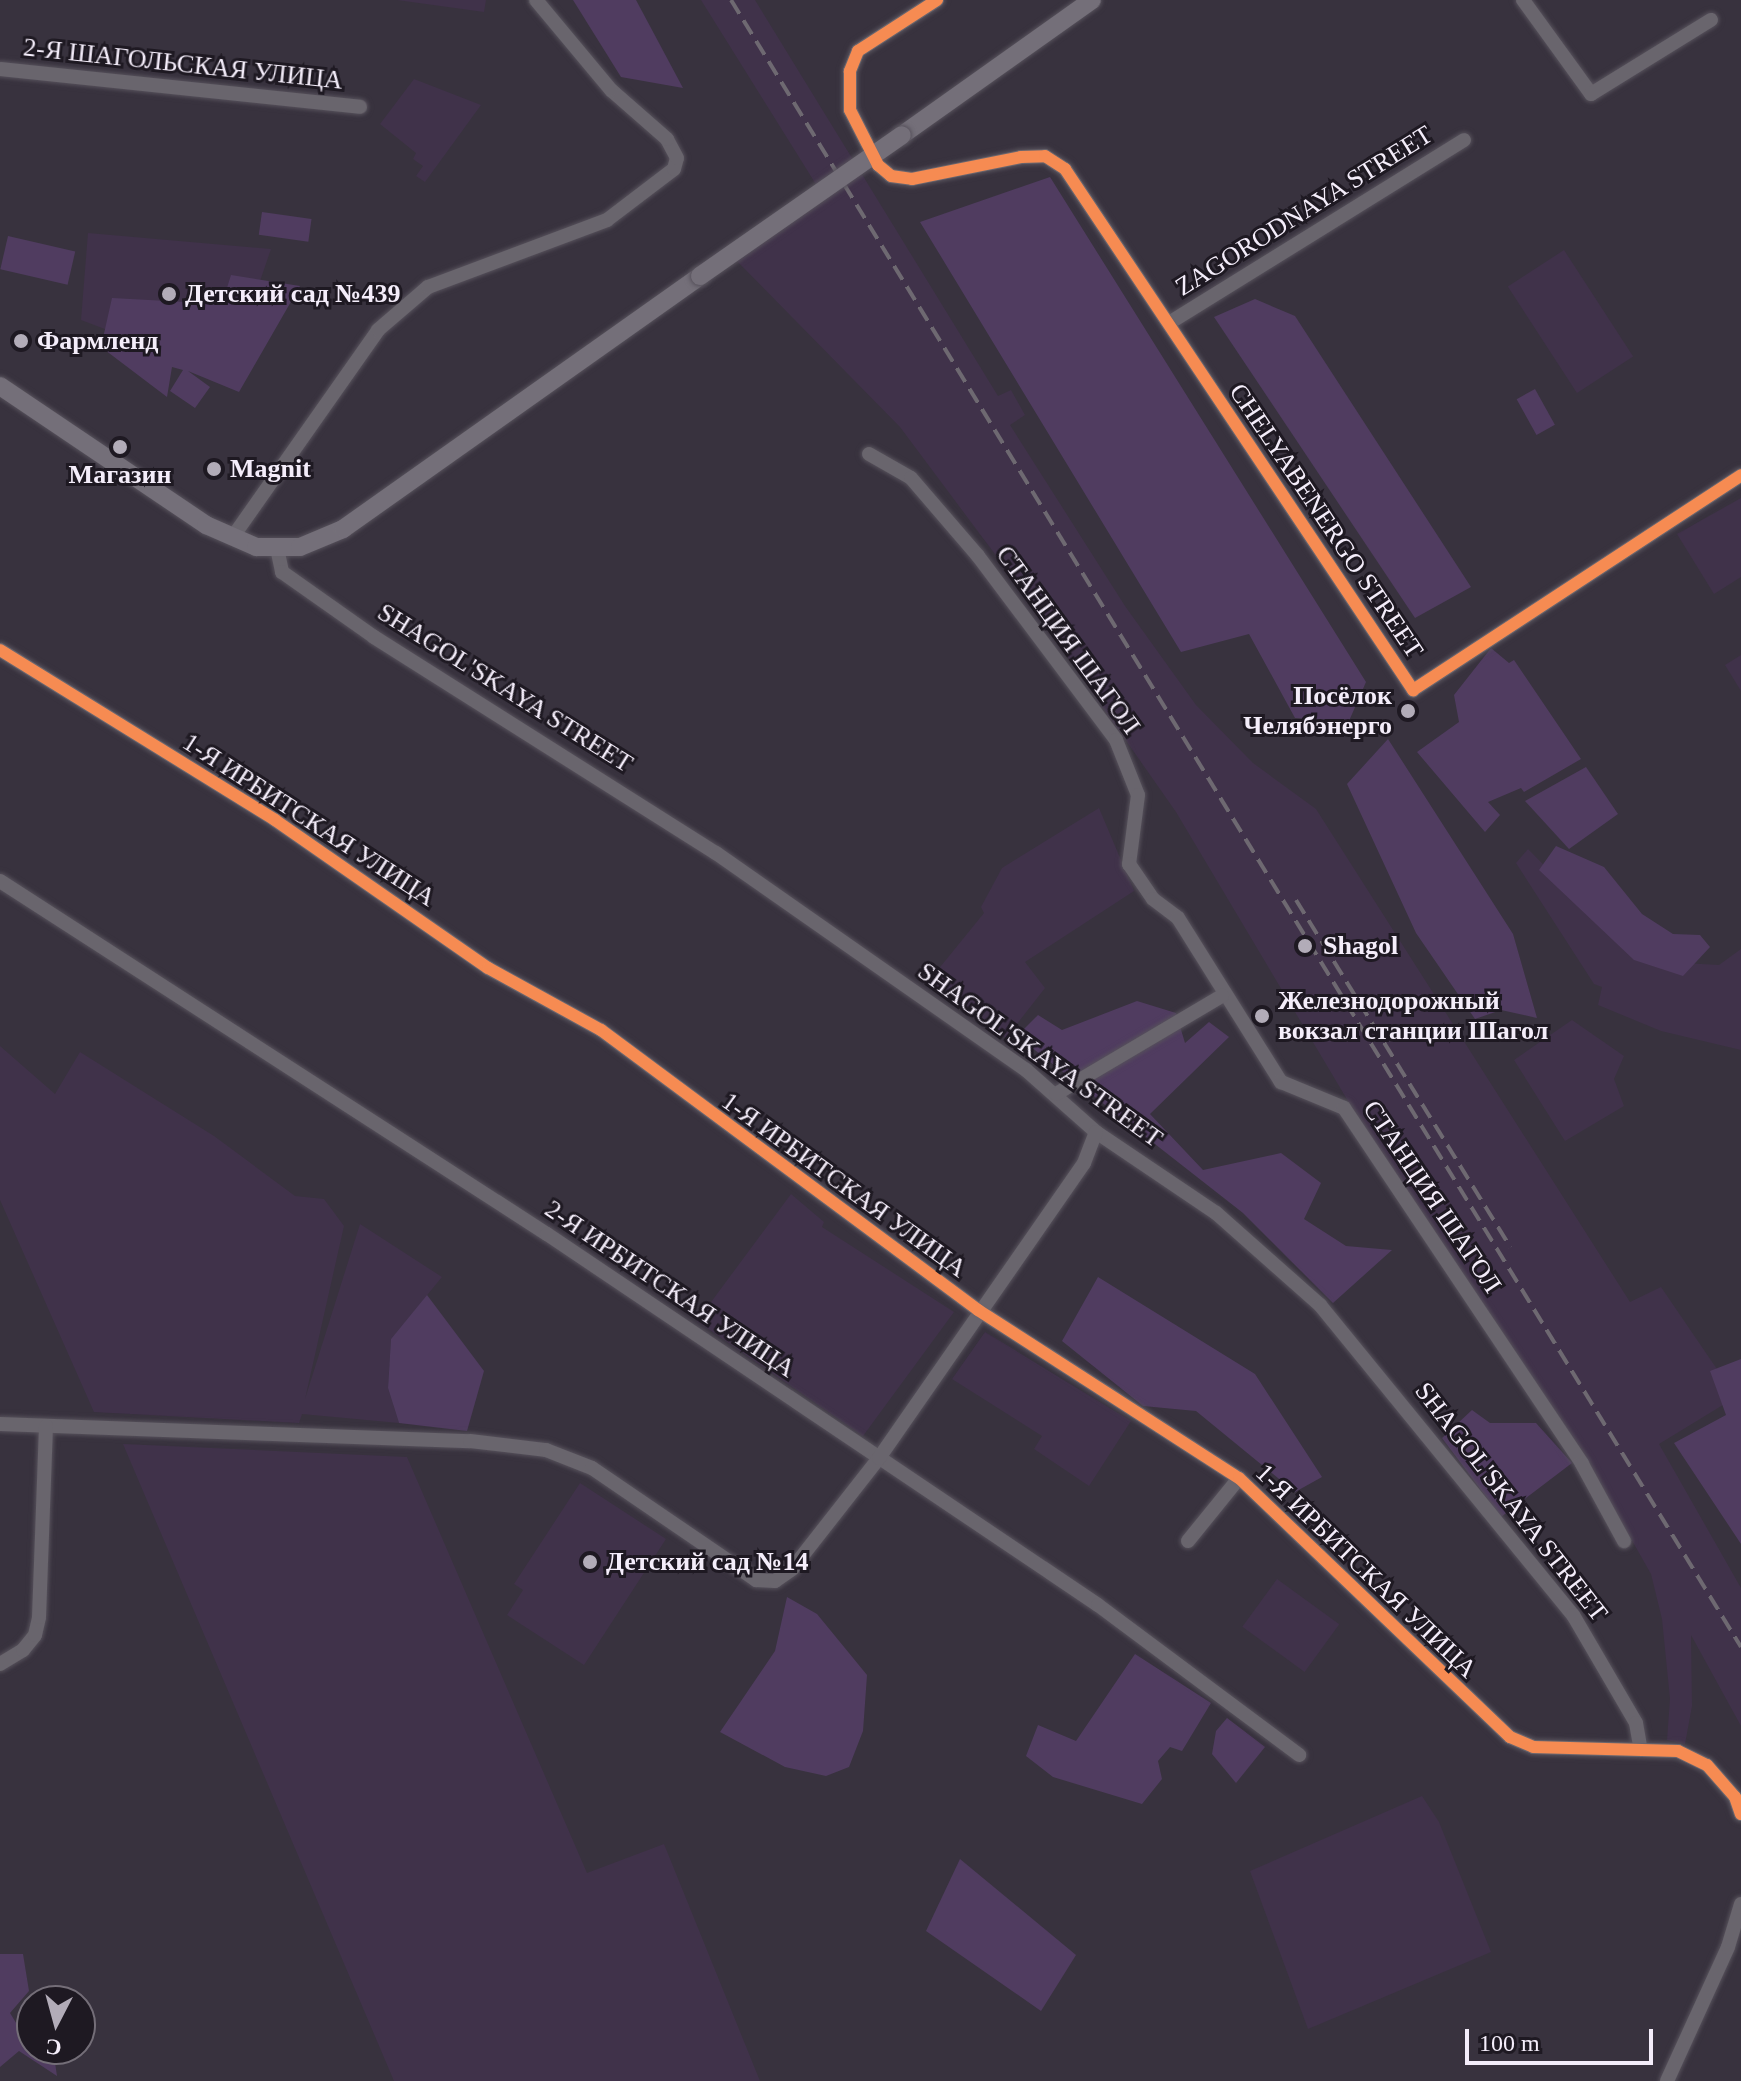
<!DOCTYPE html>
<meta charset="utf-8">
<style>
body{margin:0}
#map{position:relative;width:1741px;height:2081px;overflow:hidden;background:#38323e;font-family:"Times New Roman",serif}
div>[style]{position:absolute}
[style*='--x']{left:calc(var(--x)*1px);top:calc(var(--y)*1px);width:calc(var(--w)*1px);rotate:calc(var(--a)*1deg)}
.built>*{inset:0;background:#40324a;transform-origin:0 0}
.green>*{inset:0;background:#503c60;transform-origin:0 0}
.roads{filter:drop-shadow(0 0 2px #56515b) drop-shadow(0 0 2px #56515b)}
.minor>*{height:14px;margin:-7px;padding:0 7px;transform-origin:7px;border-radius:7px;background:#69656d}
.major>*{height:18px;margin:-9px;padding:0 9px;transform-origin:9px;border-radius:9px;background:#746f79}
.rail>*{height:4px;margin-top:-2px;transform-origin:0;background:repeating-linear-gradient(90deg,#6e6971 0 16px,transparent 0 24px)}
.bridges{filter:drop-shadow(0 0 2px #56515b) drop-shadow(0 0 2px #56515b)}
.major-bridge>*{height:18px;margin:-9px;padding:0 9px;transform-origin:9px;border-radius:9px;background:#746f79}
.cycleway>*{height:12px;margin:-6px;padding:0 6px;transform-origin:6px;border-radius:6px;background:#f68b52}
.dots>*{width:22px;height:22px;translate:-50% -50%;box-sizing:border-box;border:4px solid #1e1922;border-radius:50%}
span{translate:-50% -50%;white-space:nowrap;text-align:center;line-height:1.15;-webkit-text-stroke:6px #1e1922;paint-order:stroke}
.street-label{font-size:26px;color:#f4edfa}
.poi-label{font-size:26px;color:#f4edfa;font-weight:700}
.left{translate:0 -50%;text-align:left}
.right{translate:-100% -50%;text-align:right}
.north{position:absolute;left:16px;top:1985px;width:80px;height:80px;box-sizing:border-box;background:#1e1922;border:2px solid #746e78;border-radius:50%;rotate:186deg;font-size:22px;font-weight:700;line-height:32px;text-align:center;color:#f4edfa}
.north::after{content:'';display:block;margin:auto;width:28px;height:36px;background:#b2acb8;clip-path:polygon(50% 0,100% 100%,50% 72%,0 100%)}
.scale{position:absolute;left:1465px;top:2029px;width:188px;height:36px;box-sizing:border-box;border:4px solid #f4edfa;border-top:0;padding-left:10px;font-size:24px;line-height:28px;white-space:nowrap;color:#f4edfa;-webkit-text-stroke:6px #1e1922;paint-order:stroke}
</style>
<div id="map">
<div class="built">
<i style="clip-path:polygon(397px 0,486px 0,484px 12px)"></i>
<i style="clip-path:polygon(701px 0,755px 0,998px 396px,1011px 390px,1025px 415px,1010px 425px,1125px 606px,1196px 705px,1253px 763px,1316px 809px,1630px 1302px,1661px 1287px,1736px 1397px,1659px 1444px,1741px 1588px,1741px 1726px,1691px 1635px,1692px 1706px,1685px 1744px,1667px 1740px,1670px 1699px,1662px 1619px,1651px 1574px,1601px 1486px,1370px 1138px,1176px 812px,1006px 569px,900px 427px,731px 255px,822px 194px)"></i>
<i style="clip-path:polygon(414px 79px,481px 105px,425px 182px,416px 176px,423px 166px,413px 159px,416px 153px,380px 124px)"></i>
<i style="clip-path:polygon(88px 233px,271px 249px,238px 345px,221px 373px,81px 320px)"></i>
<i style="left:1564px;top:250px;width:127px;height:67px;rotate:57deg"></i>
<i style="clip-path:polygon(1741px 498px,1741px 577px,1714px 594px,1677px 534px)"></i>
<i style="clip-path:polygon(1741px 655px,1741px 691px,1725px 665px)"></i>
<i style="clip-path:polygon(1099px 808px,1134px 891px,1025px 962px,1045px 988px,1006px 1038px,928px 982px,984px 913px,981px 907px,1002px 868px)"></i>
<i style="clip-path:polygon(1528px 849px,1608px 930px,1684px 963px,1719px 965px,1741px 949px,1741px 1050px,1661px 1031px,1598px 1005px,1602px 987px,1594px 984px,1516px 863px)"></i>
<i style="clip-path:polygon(1572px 1020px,1624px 1056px,1614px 1079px,1624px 1106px,1565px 1141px,1514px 1060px)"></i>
<i style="clip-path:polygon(0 1046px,55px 1094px,80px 1052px,214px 1136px,295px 1196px,324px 1199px,344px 1226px,305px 1399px,360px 1224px,442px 1277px,391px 1339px,388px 1388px,399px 1423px,302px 1414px,299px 1423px,94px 1412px,0 1200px)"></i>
<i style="clip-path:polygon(791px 1194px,824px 1222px,822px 1227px,954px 1312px,863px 1436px,697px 1321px)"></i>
<i style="clip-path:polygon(985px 1332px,1131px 1421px,1089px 1486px,1034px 1449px,1042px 1436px,952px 1379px)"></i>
<i style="clip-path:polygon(123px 1444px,407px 1457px,587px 1873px,664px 1844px,760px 2081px,394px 2081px)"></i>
<i style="clip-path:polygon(580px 1483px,666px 1539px,584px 1665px,507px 1615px,523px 1590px,514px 1584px)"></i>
<i style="left:1277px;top:1579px;width:77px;height:59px;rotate:36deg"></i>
<i style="clip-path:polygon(1422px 1796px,1439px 1822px,1491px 1952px,1308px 2029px,1250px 1871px)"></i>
</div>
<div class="green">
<i style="clip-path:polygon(573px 0,636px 0,683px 88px,621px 77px)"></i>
<i style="clip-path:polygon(1050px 177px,1366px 682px,1349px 721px,1295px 718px,1249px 634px,1181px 652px,920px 222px)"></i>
<i style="left:262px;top:212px;width:50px;height:23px;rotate:8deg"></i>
<i style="left:8px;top:236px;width:69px;height:34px;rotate:13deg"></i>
<i style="clip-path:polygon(231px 275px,300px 286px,239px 392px,188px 371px,210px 387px,195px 408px,170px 391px,183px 370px,172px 367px,167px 397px,101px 347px,112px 298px,222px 304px)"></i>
<i style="clip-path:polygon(1255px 299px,1295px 316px,1471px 587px,1415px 618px,1214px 317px)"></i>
<i style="left:1535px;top:389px;width:41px;height:21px;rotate:61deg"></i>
<i style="clip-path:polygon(1491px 648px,1509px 663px,1514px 660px,1581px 759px,1524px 792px,1521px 788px,1488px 802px,1500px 815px,1485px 832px,1417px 752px,1459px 722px,1454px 695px)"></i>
<i style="clip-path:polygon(1388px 739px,1513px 934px,1537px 1018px,1501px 1010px,1475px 1019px,1416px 933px,1347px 784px)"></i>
<i style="clip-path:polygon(1586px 767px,1618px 814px,1569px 849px,1525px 801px)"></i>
<i style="clip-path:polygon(1556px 846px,1604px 867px,1642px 914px,1673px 934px,1700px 935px,1710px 947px,1683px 976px,1634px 960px,1539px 870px)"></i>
<i style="clip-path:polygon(1137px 1001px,1176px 1013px,1185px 1043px,1209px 1022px,1229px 1037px,1150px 1114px,1203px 1170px,1281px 1153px,1321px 1183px,1304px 1219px,1346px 1246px,1392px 1250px,1333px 1303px,1243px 1213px,1017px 1036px,1038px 1015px,1062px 1030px)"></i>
<i style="clip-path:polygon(1098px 1277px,1255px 1374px,1322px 1477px,1295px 1492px,1196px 1411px,1143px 1406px,1062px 1341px)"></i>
<i style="clip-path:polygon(427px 1295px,484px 1371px,467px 1431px,399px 1423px,388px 1388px,391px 1339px)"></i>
<i style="clip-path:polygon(1741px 1359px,1741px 1544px,1674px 1443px,1726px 1415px,1710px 1371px)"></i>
<i style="clip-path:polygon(1472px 1410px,1490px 1423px,1536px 1423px,1572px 1463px,1501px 1517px,1442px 1438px)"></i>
<i style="clip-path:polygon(787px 1597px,817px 1614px,867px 1675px,863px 1731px,849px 1767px,826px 1776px,785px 1767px,720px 1732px,775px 1651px)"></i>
<i style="clip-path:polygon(1135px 1654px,1211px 1703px,1182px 1751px,1170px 1747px,1158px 1761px,1162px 1779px,1142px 1804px,1053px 1777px,1026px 1756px,1038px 1725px,1076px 1741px)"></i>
<i style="clip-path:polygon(1227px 1718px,1265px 1747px,1236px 1783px,1212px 1754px,1216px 1731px)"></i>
<i style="clip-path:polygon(960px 1859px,1076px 1955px,1041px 2011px,926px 1931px)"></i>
<i style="clip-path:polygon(0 1954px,23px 1954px,29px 1991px,10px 2013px,32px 2049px,53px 2049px,57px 2076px,19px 2051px,0 2067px)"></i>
</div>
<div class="roads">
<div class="minor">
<i style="--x:937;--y:0;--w:94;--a:147.2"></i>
<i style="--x:858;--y:51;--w:22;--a:112"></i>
<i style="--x:850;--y:71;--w:39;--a:90"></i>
<i style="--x:850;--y:110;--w:62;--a:63"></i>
<i style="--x:878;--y:165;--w:17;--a:40"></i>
<i style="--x:891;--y:176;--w:21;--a:8"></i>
<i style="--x:912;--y:179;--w:111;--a:-11.4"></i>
<i style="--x:1021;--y:157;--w:24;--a:-2"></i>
<i style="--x:1045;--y:156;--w:24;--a:33"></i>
<i style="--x:1065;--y:169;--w:627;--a:56.26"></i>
<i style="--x:1413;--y:690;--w:392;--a:-33.2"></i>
<i style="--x:1523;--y:0;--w:116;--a:54.1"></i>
<i style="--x:1591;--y:94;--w:141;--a:-31.7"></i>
<i style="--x:0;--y:69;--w:362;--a:6"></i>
<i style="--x:1169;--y:323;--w:347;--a:-31.8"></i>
<i style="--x:869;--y:454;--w:48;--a:29.7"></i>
<i style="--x:911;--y:478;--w:103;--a:49.3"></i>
<i style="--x:978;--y:556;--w:230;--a:53.1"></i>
<i style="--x:1116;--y:740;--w:59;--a:68.2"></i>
<i style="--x:1138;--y:795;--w:70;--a:97.4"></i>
<i style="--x:1129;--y:864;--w:42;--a:55.6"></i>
<i style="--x:1153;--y:899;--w:31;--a:37"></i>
<i style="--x:1178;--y:918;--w:194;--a:57.9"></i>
<i style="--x:1281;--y:1082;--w:68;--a:22.4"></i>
<i style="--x:1344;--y:1108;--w:428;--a:56.2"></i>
<i style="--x:1582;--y:1464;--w:88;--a:61.4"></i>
<i style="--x:232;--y:538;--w:254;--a:-54.9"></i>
<i style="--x:378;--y:330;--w:66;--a:-40.7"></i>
<i style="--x:428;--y:287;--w:191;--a:-20.5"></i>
<i style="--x:607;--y:220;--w:84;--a:-37.3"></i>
<i style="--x:674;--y:169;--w:11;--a:-75"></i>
<i style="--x:677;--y:158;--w:21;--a:-118"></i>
<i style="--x:667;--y:139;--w:74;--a:-138.8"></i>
<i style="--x:611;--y:90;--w:117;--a:-129.8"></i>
<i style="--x:277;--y:548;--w:25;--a:78"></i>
<i style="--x:282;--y:572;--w:113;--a:35.2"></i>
<i style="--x:374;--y:637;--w:404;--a:32.3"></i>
<i style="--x:716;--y:853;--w:378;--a:35"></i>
<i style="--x:1026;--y:1070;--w:94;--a:41.5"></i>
<i style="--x:1096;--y:1132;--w:145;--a:34"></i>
<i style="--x:1216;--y:1213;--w:139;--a:41.5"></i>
<i style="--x:1320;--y:1305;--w:400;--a:50.8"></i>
<i style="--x:1573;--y:1615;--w:125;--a:59.7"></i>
<i style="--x:1636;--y:1723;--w:23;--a:80"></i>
<i style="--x:0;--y:650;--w:323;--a:31.7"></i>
<i style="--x:275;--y:820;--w:259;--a:34.8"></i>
<i style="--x:488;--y:968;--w:129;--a:28.8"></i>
<i style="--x:601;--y:1030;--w:470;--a:36.6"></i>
<i style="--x:978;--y:1310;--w:310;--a:32.8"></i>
<i style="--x:1239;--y:1478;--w:375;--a:43.7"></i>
<i style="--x:1510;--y:1737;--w:25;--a:23"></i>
<i style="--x:1533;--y:1747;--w:145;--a:1.6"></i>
<i style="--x:1678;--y:1751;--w:32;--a:26"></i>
<i style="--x:1707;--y:1765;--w:43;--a:48.8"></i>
<i style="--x:1735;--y:1797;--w:18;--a:71"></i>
<i style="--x:0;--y:881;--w:651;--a:32.84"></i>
<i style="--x:547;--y:1234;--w:664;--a:33.95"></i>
<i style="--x:1098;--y:1605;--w:251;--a:36.7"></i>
<i style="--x:1056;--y:1094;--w:193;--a:-30.6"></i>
<i style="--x:0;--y:1424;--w:470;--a:2.1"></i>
<i style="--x:470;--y:1441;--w:77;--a:6.8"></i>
<i style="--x:546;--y:1450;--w:49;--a:21.4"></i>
<i style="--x:592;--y:1468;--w:199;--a:34.3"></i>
<i style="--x:756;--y:1580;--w:19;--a:3"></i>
<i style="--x:775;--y:1581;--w:21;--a:-35"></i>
<i style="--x:792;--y:1569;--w:141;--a:-51.9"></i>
<i style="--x:879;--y:1458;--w:359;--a:-55.2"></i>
<i style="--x:1084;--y:1163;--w:33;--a:-69"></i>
<i style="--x:1188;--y:1541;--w:81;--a:-51"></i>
<i style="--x:0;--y:1664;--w:27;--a:-31"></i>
<i style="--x:23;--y:1650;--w:19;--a:-51"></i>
<i style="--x:35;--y:1635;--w:18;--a:-77"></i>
<i style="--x:39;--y:1617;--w:191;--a:-87.9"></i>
<i style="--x:1667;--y:2081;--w:147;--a:-65.5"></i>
<i style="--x:1728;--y:1947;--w:45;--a:-73.2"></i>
</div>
<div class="major">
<i style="--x:902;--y:135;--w:233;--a:-35.4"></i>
<i style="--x:0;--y:386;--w:249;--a:34"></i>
<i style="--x:206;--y:525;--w:55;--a:23.7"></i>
<i style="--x:256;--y:547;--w:44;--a:0"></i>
<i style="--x:300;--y:547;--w:47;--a:-22.7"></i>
<i style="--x:343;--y:529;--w:438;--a:-35.3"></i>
</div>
</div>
<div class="rail">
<i style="--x:731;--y:0;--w:1932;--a:58.48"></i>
<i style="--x:1296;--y:900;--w:408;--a:58.3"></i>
</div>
<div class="bridges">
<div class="major-bridge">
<i style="--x:700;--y:276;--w:246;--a:-34.9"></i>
</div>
</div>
<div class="cycleway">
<i style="--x:937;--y:0;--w:94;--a:147.2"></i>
<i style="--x:858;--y:51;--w:22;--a:112"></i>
<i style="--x:850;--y:71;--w:39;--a:90"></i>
<i style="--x:850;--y:110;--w:62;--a:63"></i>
<i style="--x:878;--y:165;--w:17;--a:40"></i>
<i style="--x:891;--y:176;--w:21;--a:8"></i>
<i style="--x:912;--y:179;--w:111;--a:-11.4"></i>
<i style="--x:1021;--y:157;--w:24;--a:-2"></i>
<i style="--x:1045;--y:156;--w:24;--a:33"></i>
<i style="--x:1065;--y:169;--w:627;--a:56.26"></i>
<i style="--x:1413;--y:690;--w:392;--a:-33.2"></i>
<i style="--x:0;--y:650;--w:323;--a:31.7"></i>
<i style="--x:275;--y:820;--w:259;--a:34.8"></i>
<i style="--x:488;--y:968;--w:129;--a:28.8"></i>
<i style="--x:601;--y:1030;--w:470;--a:36.6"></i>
<i style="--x:978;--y:1310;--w:310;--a:32.8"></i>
<i style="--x:1239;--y:1478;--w:375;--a:43.7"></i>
<i style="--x:1510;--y:1737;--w:25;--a:23"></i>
<i style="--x:1533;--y:1747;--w:145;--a:1.6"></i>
<i style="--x:1678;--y:1751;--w:32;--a:26"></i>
<i style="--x:1707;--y:1765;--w:43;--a:48.8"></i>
<i style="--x:1735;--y:1797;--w:18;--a:71"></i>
</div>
<div class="dots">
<i style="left:169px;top:294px;background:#b2acb8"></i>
<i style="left:21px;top:341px;background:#b2acb8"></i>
<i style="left:120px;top:447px;background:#b2acb8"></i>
<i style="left:214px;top:469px;background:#b2acb8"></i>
<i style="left:1408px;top:711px;background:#b2acb8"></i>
<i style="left:1305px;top:946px;background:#b2acb8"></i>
<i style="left:1262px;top:1016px;background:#b2acb8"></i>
<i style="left:590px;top:1562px;background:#b2acb8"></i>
</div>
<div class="street-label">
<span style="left:183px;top:64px;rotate:6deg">2-Я ШАГОЛЬСКАЯ УЛИЦА</span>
<span style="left:1304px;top:211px;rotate:-32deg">ZAGORODNAYA STREET</span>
<span style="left:1326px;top:521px;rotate:56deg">CHELYABENERGO STREET</span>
<span style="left:1068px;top:640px;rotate:54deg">СТАНЦИЯ ШАГОЛ</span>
<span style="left:505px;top:688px;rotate:32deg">SHAGOL'SKAYA STREET</span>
<span style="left:309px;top:820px;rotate:33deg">1-Я ИРБИТСКАЯ УЛИЦА</span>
<span style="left:1040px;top:1055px;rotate:36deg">SHAGOL'SKAYA STREET</span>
<span style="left:844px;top:1185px;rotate:36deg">1-Я ИРБИТСКАЯ УЛИЦА</span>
<span style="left:1432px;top:1197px;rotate:56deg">СТАНЦИЯ ШАГОЛ</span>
<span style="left:670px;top:1289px;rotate:34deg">2-Я ИРБИТСКАЯ УЛИЦА</span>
<span style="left:1511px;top:1502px;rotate:52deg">SHAGOL'SKAYA STREET</span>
<span style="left:1366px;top:1571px;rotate:44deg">1-Я ИРБИТСКАЯ УЛИЦА</span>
</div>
<div class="poi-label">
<span class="left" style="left:185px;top:294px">Детский сад №439</span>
<span class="left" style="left:37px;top:341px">Фармленд</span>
<span class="left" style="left:230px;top:469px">Magnit</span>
<span style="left:120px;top:475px">Магазин</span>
<span class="right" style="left:1392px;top:711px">Посёлок<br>Челябэнерго</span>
<span class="left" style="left:1323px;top:946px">Shagol</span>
<span class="left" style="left:1278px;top:1016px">Железнодорожный<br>вокзал станции Шагол</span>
<span class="left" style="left:606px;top:1562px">Детский сад №14</span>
</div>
<div class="north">С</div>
<div class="scale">100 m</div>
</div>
